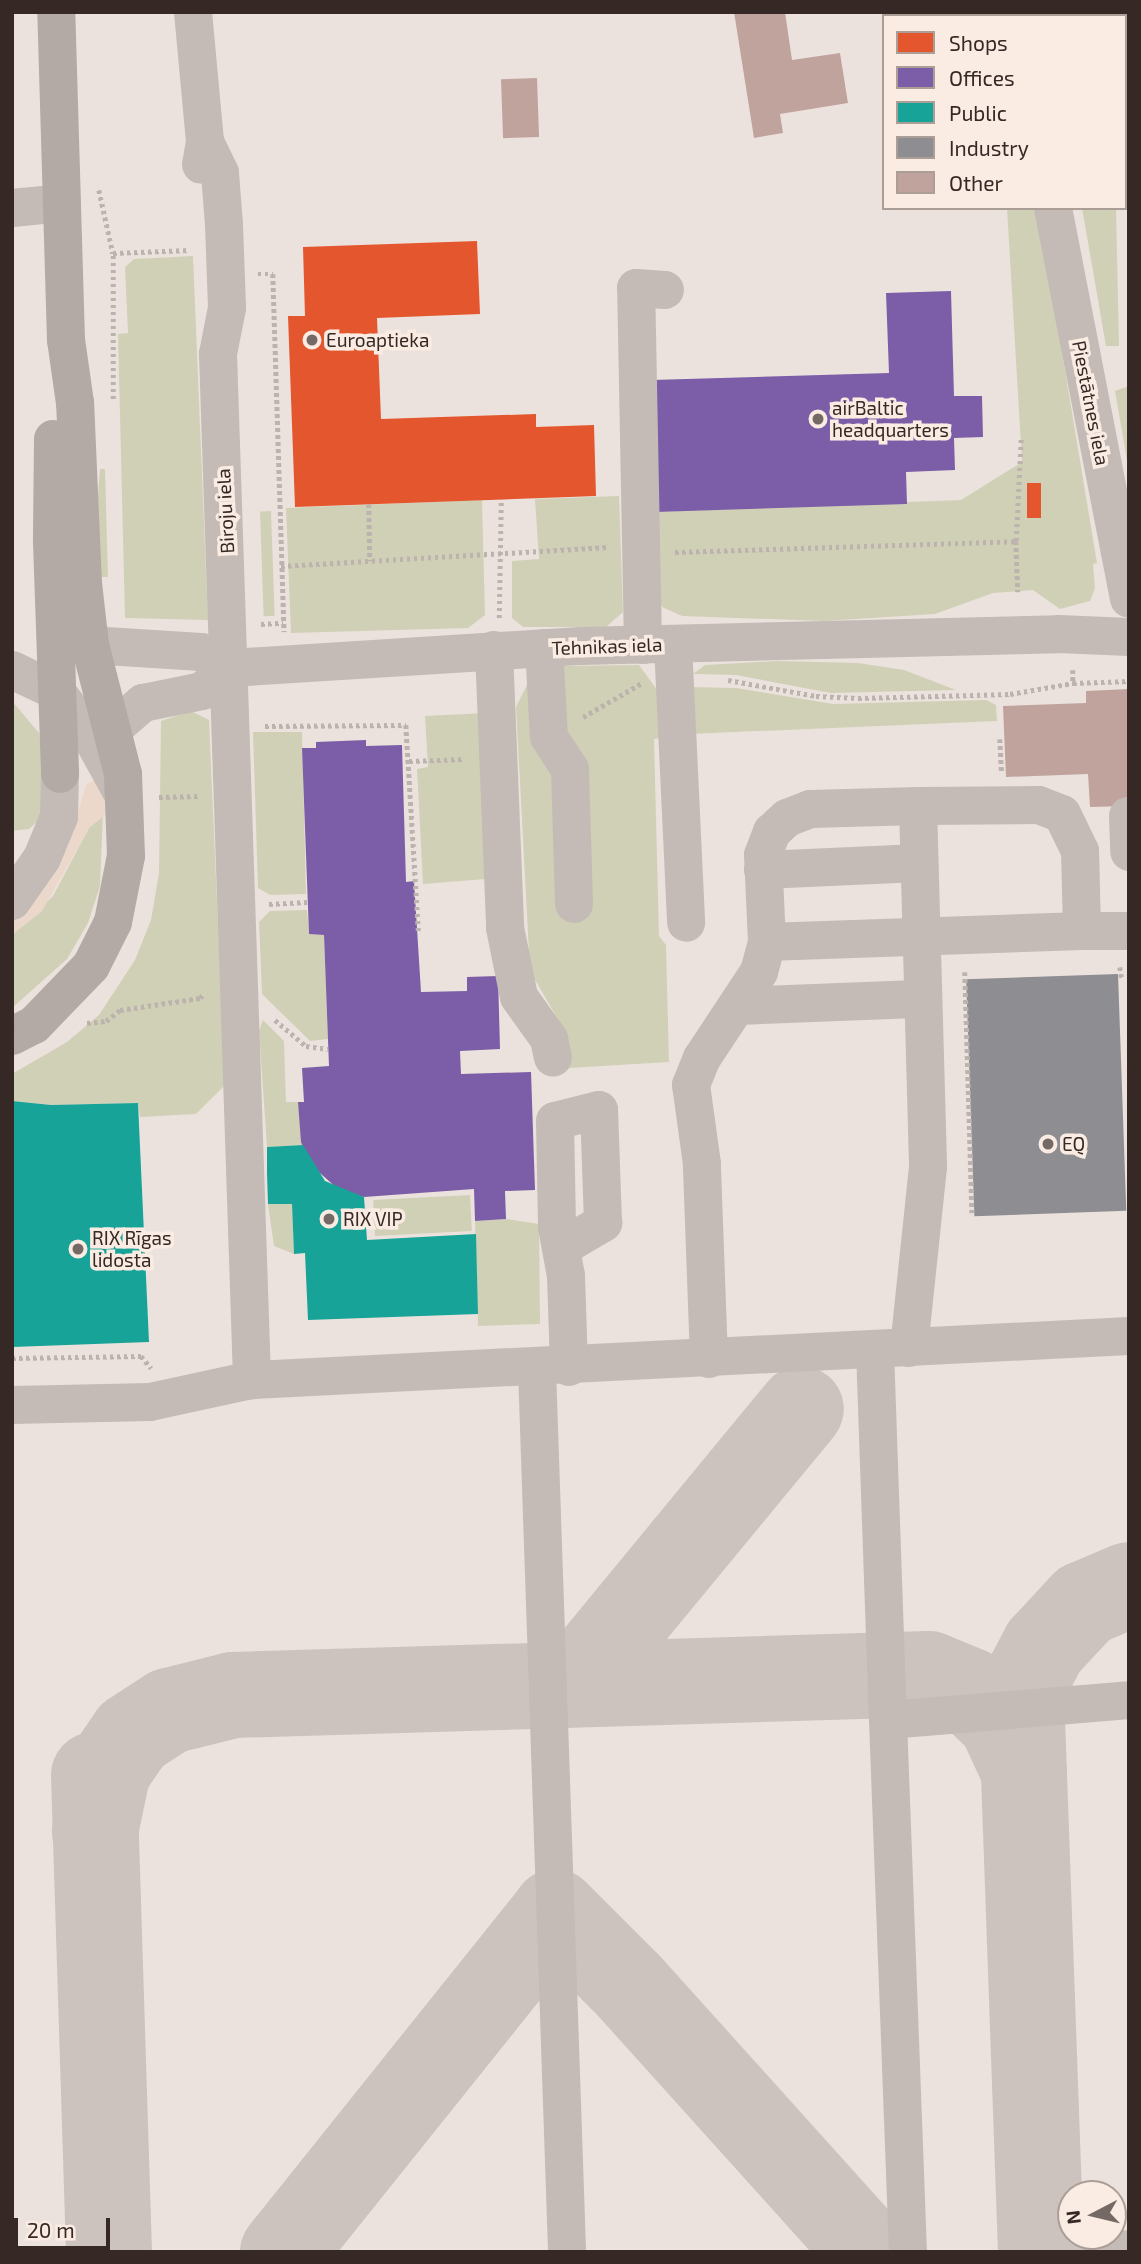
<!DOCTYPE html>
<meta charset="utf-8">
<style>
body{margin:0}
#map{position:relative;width:1141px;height:2264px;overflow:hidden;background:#ece2dd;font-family:"Exo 2",sans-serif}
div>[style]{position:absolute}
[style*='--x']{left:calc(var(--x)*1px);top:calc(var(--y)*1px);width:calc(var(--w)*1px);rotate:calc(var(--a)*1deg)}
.green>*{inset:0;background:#d0d0b6;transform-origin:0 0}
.plaza>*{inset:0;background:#ebd8cb}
.shops>*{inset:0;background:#e4572e;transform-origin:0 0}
.offices>*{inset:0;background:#7b5ea7}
.public>*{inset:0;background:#17a398}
.industry>*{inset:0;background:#8d8d92;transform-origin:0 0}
.taxiway>*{height:86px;margin:-43px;padding:0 43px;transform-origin:43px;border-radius:43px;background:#ccc3bf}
.building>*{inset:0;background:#c1a39e;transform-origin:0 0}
.path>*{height:4.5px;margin-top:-2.25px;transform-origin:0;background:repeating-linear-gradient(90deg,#bdb3ae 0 3.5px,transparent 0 7px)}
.minor>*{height:38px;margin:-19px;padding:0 19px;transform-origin:19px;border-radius:19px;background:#c4bbb6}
.major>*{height:38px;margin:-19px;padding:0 19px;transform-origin:19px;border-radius:19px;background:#b3a9a5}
.dots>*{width:19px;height:19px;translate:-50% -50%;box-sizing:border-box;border:4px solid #faece3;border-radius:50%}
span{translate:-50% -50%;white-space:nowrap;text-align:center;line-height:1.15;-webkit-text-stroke:7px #faece3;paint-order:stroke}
.poi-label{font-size:19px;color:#352825}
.left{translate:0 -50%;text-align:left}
.street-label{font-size:19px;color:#352825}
.frame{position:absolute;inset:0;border:14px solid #352825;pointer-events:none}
.legend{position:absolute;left:882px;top:14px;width:245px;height:196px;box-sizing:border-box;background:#faece3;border:2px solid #ab9e97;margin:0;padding:9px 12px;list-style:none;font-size:21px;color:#352825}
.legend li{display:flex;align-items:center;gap:14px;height:35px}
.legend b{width:35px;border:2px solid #ab9e97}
.north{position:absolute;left:1057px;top:2180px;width:70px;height:70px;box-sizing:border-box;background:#faece3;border:2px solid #ab9e97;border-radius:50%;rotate:263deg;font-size:19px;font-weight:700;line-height:28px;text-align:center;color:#352825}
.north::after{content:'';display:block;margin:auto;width:24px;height:32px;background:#756965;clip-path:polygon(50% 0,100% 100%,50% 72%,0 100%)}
.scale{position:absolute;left:14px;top:2218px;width:96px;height:32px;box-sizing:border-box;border:4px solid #352825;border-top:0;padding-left:9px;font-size:21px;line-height:24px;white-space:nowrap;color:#352825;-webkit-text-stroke:5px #faece3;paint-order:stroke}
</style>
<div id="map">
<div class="green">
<i style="clip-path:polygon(1047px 12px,1129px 12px,1129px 152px,1125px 152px,1125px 16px)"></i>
<i style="clip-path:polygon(1007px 208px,1038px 208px,1097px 563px,1093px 564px,1095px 588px,1090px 601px,1060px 609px,1033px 590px,993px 593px,935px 614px,824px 621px,682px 616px,662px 607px,657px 593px,656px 512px,961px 500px,1022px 462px)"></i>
<i style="clip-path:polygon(1082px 208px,1116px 208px,1119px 346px,1106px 346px)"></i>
<i style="clip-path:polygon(193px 256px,208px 620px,125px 618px,118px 334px,128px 333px,125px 267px,134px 259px)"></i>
<i style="clip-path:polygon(1129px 386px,1129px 472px,1115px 391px)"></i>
<i style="clip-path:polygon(100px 469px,105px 469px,108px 577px,92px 577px)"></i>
<i style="clip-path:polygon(619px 496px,623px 612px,606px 627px,523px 627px,512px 618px,512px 561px,539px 559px,535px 499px)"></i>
<i style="clip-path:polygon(482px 500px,485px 615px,468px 628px,291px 633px,286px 508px)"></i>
<i style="left:271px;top:511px;width:105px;height:11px;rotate:88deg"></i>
<i style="clip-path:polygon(778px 661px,858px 663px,904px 670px,956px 690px,831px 693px,736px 675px,693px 674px,705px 665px)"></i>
<i style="clip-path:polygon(639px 665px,663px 698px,665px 737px,654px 739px,659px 936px,666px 945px,669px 1062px,569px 1068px,567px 1035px,530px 971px,516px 707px,530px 679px,559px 666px)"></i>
<i style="clip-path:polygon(689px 687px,736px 688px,833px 704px,986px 700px,996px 705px,997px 721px,689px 734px)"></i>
<i style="clip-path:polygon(12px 701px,39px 733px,48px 785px,39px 820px,29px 829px,12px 831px)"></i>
<i style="clip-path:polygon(191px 711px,209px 720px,225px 1085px,196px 1114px,140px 1117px,138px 1103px,51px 1105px,12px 1101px,12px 1074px,67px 1042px,99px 1015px,135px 960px,151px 920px,159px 873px,161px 721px)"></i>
<i style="clip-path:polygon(487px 713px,486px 879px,423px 884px,417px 769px,428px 767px,425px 716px)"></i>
<i style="clip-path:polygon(253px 732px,302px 732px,306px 894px,270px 895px,258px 888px)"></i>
<i style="clip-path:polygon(103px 813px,100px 886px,88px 923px,67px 959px,12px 1008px,12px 935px,53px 896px,89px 828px)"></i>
<i style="clip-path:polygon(307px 910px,309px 934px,324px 935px,328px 1039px,310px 1041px,262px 994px,259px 922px,270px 911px)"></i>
<i style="clip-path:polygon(263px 1020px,284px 1041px,286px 1102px,298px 1102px,303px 1145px,267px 1147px,259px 1031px)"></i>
<i style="left:470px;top:1195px;width:36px;height:97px;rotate:87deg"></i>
<i style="clip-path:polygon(268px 1204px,292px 1204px,294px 1254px,274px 1246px)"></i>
<i style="clip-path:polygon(506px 1219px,539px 1224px,540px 1324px,478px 1326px,475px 1221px)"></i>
</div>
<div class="plaza">
<i style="clip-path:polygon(94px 780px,114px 808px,89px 828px,42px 911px,12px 935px,12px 917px,76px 819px,86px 785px)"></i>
</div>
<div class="shops">
<i style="clip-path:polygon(477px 241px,480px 314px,377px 318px,381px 419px,536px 414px,536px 427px,594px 425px,596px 496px,295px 507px,288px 316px,305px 316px,303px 247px)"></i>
<i style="left:1027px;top:483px;width:14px;height:35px"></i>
</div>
<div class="offices">
<i style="clip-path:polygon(951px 291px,954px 396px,982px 396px,983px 437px,954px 438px,955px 470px,906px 472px,907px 504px,656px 512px,652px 380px,889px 373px,886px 293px)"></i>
<i style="clip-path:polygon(366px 740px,366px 746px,402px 745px,406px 882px,414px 881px,421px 992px,467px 991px,467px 977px,498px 976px,500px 1049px,460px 1051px,461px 1074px,531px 1072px,535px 1190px,505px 1191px,506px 1219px,475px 1221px,474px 1189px,364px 1197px,339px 1190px,311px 1165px,301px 1142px,298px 1102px,304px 1102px,302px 1068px,329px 1066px,324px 935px,309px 934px,302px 748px,316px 748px,316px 742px)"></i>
</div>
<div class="public">
<i style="clip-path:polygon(12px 1101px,51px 1105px,138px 1103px,149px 1342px,12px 1347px)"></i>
<i style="clip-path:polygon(303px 1145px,325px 1181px,364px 1197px,367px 1240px,476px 1234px,478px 1314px,308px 1320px,305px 1253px,294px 1254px,292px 1204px,268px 1204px,267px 1174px,267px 1147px)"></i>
</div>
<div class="industry">
<i style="left:1118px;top:974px;width:237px;height:152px;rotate:88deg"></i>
</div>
<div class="taxiway">
<i style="--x:547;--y:1689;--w:48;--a:-28.7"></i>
<i style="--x:589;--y:1666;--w:333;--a:-50.5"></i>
<i style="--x:94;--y:1775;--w:477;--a:88.2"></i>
<i style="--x:95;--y:1832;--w:63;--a:-78.2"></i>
<i style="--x:108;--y:1770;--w:42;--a:-55.6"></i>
<i style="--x:132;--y:1735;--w:44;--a:-33"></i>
<i style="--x:169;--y:1711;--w:66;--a:-14"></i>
<i style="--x:233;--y:1695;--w:696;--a:-1.73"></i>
<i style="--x:929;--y:1674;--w:44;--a:22.5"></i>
<i style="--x:970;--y:1691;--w:43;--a:44.1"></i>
<i style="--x:1001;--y:1721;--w:55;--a:65.3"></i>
<i style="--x:283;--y:2252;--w:435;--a:-51.3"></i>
<i style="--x:555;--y:1912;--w:106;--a:45"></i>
<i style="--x:630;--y:1987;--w:357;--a:48"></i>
<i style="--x:1041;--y:2252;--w:561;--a:-92.04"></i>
<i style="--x:1021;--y:1691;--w:50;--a:-62.4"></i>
<i style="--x:1044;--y:1647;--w:59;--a:-47.1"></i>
<i style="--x:1084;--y:1604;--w:49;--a:-22.9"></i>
</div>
<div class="building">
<i style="clip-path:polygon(734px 12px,785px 12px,792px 60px,840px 53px,848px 103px,780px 114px,783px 133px,754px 138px)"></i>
<i style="left:537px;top:78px;width:59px;height:36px;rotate:88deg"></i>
<i style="clip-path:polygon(1129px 689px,1129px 806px,1090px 807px,1088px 774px,1006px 777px,1003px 706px,1086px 703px,1086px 691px)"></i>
</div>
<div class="path">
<i style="--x:99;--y:190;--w:65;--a:77.5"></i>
<i style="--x:258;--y:274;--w:15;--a:0"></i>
<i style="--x:273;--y:274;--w:358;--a:88.2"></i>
<i style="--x:113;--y:399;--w:146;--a:-90"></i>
<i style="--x:113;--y:253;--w:76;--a:-2.3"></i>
<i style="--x:369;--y:504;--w:57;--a:89"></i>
<i style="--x:1016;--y:541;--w:51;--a:87.8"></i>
<i style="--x:675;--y:552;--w:341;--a:-1.8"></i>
<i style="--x:1016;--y:541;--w:103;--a:-87.2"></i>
<i style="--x:281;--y:566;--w:328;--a:-3.3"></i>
<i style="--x:499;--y:618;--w:118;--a:-89"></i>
<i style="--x:261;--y:624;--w:22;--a:-3"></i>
<i style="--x:1073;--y:670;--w:13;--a:90"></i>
<i style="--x:1073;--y:683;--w:56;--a:-2"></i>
<i style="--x:728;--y:680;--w:89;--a:10.3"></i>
<i style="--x:816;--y:696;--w:42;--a:2.7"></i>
<i style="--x:858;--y:698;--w:152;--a:-1.5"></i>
<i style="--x:1010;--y:694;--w:64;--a:-9.9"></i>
<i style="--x:583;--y:717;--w:68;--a:-30"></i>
<i style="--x:265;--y:726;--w:141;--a:-0.4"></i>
<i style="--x:406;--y:725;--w:210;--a:86.5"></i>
<i style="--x:1000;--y:739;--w:34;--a:87"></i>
<i style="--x:409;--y:761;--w:55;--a:-2.1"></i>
<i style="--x:159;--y:797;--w:40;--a:-1.4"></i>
<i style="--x:269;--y:904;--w:38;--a:-3"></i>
<i style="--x:1120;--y:967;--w:12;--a:81"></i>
<i style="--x:965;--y:972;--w:241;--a:88.3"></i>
<i style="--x:275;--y:1020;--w:40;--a:40"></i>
<i style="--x:306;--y:1046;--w:22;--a:8"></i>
<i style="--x:87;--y:1023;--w:19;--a:-6"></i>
<i style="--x:106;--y:1021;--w:18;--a:-38"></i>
<i style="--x:120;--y:1010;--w:81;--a:-8.5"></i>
<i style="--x:200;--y:998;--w:6;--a:-51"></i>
<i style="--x:12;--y:1358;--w:129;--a:-0.9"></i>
<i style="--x:141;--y:1356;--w:16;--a:50"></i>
</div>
<div class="minor">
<i style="--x:193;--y:12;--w:131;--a:84.7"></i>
<i style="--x:205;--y:142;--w:23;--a:100"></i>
<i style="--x:1016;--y:12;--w:4;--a:76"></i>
<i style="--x:205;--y:142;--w:34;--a:64"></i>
<i style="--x:220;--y:173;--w:52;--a:85.6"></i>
<i style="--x:224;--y:225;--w:83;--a:87.9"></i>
<i style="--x:227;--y:308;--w:47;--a:101.1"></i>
<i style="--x:218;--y:354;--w:1027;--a:88.1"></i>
<i style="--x:12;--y:208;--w:50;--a:-5.7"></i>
<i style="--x:1053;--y:208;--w:398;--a:79"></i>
<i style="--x:673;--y:644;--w:279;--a:87.3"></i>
<i style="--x:90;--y:645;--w:111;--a:3.6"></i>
<i style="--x:201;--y:652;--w:33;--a:29"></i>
<i style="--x:230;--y:668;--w:352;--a:-3.6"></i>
<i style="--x:581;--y:646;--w:478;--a:-1.4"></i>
<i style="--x:1059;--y:634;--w:70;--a:2.5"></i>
<i style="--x:643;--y:645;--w:357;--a:-91.1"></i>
<i style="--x:636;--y:288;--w:29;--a:4"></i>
<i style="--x:544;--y:648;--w:89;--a:86.8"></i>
<i style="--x:549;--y:737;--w:38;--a:57"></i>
<i style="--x:570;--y:769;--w:135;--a:88.3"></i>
<i style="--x:494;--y:650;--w:278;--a:87.7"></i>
<i style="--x:505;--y:928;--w:70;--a:78.5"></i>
<i style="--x:519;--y:997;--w:52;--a:54.5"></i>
<i style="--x:549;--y:1039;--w:19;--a:78"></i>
<i style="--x:12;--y:670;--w:49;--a:25.5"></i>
<i style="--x:56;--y:691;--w:59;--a:52.5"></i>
<i style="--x:92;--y:738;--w:58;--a:61.2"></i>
<i style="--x:113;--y:729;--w:40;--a:-41"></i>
<i style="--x:143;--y:703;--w:60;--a:-11.5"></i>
<i style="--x:202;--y:691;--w:36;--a:-39"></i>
<i style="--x:1128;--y:816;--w:36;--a:88"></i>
<i style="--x:763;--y:870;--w:156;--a:-2.6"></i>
<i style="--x:12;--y:901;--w:52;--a:-55.1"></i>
<i style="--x:42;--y:858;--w:44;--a:-67.5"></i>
<i style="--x:59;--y:817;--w:43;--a:-88.7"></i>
<i style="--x:1082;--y:931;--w:47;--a:0"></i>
<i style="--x:767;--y:942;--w:315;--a:-2"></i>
<i style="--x:1082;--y:931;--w:80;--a:-91.4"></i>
<i style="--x:1080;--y:851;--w:41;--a:-115.9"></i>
<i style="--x:1062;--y:814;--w:25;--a:-159"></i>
<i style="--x:1039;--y:805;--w:121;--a:179.5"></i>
<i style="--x:737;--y:1006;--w:186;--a:-2.2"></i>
<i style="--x:562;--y:1247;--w:48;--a:-30.3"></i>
<i style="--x:603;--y:1223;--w:113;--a:-92"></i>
<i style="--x:599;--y:1110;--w:45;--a:166"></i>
<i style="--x:555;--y:1121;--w:106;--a:88.9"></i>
<i style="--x:557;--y:1227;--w:50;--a:79.6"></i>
<i style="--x:566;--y:1276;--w:91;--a:88.1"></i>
<i style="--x:875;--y:1350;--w:370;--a:88"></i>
<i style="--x:888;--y:1720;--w:242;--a:-4.7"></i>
<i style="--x:709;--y:1359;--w:195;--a:-92.1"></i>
<i style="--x:702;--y:1164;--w:80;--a:-97.9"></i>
<i style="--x:691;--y:1085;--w:29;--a:-68"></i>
<i style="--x:702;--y:1058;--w:103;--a:-56.5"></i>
<i style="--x:759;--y:972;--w:31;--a:-75"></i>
<i style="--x:767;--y:942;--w:87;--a:-92.6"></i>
<i style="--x:763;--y:855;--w:25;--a:-69"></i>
<i style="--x:772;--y:832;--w:21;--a:-43"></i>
<i style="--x:787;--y:818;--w:25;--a:-21"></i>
<i style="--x:810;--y:809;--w:108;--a:-1.6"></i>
<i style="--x:918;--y:806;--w:361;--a:88.4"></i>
<i style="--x:928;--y:1167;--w:182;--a:96"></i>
<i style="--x:537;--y:1369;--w:884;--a:88.05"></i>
<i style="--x:12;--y:1405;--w:138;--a:-1.2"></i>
<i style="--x:150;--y:1402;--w:104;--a:-12.2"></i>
<i style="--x:252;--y:1380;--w:878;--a:-2.87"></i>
<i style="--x:888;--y:1720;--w:532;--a:87.85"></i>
<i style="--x:1102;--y:2252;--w:27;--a:-6"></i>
</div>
<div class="major">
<i style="--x:53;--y:439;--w:103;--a:90.6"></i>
<i style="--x:52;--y:542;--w:232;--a:88"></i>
<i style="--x:12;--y:1036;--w:25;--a:-27"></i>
<i style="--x:34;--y:1025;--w:82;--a:-46"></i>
<i style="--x:91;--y:966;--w:49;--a:-63.4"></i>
<i style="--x:113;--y:922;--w:67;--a:-78.9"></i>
<i style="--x:126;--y:856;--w:82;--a:-92.1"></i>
<i style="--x:123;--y:774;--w:133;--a:-104.3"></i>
<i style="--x:90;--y:645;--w:61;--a:-96.5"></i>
<i style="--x:83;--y:584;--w:181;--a:-92.5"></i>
<i style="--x:75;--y:403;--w:64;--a:-98.1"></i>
<i style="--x:66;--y:340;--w:328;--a:-91.7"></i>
</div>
<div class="dots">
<i style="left:312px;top:340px;background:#756965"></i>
<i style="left:818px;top:419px;background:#756965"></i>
<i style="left:1048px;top:1144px;background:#756965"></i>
<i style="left:329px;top:1219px;background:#756965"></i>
<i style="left:78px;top:1249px;background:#756965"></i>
</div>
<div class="poi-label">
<span class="left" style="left:326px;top:340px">Euroaptieka</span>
<span class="left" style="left:832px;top:419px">airBaltic<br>headquarters</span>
<span class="left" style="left:1062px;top:1144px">EQ</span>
<span class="left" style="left:343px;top:1219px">RIX VIP</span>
<span class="left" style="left:92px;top:1249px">RIX Rīgas<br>lidosta</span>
</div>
<div class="street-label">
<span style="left:1091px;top:403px;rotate:79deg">Piestātnes iela</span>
<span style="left:225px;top:511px;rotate:-93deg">Biroju iela</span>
<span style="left:607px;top:646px;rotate:-2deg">Tehnikas iela</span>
</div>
<div class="frame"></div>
<ul class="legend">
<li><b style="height:19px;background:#e4572e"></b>Shops</li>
<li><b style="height:19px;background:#7b5ea7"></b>Offices</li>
<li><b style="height:19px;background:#17a398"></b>Public</li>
<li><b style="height:19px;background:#8d8d92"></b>Industry</li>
<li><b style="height:19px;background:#c1a39e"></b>Other</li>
</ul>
<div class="north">N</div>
<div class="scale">20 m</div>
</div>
